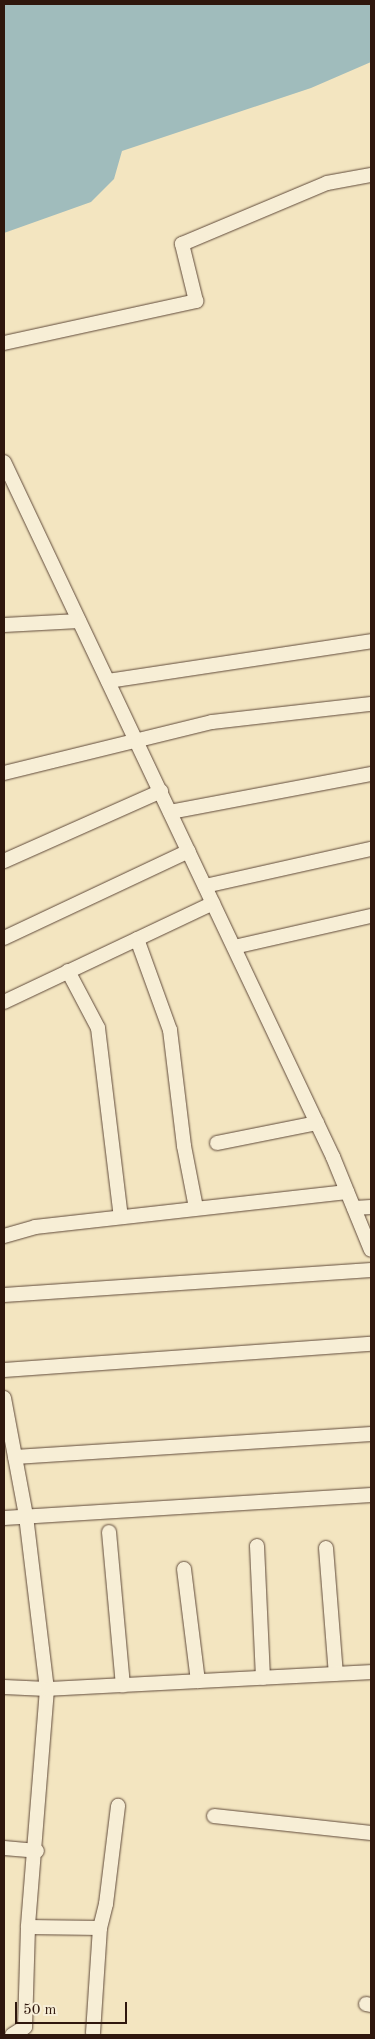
<!DOCTYPE html>
<style>
body{margin:0}
#map{position:relative;width:375px;height:2039px;overflow:hidden;background:#f3e5c0;font-family:"Old Standard TT",serif}
div>[style]{position:absolute}
[style*='--x']{left:calc(var(--x)*1px);top:calc(var(--y)*1px);width:calc(var(--w)*1px);rotate:calc(var(--a)*1deg)}
.water>*{inset:0;background:#a0bcbc}
.roads{filter:drop-shadow(0 0 1px #604a3a) drop-shadow(0 0 1px #604a3a)}
.minor>*{height:14px;margin:-7px;padding:0 7px;transform-origin:7px;border-radius:7px;background:#f7eed6}
span{translate:-50% -50%;white-space:nowrap;text-align:center;line-height:1.15;-webkit-text-stroke:5px #f7eed6;paint-order:stroke}
.frame{position:absolute;inset:0;border:5px solid #2f170d;pointer-events:none}
.scale{position:absolute;left:15px;top:2002px;width:112px;height:22px;box-sizing:border-box;border:2px solid #2f170d;border-top:0;padding-left:6px;font-size:15px;line-height:18px;white-space:nowrap;color:#2f170d;-webkit-text-stroke:4px #f7eed6;paint-order:stroke}
</style>
<div id="map">
<div class="water">
<i style="clip-path:polygon(4px 4px,371px 4px,371px 62px,311px 88px,122px 151px,114px 179px,91px 202px,4px 233px)"></i>
</div>
<div class="roads">
<div class="minor">
<i style="--x:4;--y:343;--w:197;--a:-12.3"></i>
<i style="--x:196;--y:301;--w:59;--a:-103.8"></i>
<i style="--x:182;--y:244;--w:157;--a:-22.8"></i>
<i style="--x:327;--y:183;--w:45;--a:-10.3"></i>
<i style="--x:4;--y:462;--w:769;--a:64.67"></i>
<i style="--x:333;--y:1157;--w:100;--a:67.8"></i>
<i style="--x:4;--y:625;--w:75;--a:-3.1"></i>
<i style="--x:108;--y:681;--w:266;--a:-8.6"></i>
<i style="--x:4;--y:773;--w:214;--a:-13.8"></i>
<i style="--x:212;--y:722;--w:160;--a:-6.5"></i>
<i style="--x:170;--y:812;--w:205;--a:-10.7"></i>
<i style="--x:4;--y:861;--w:172;--a:-24"></i>
<i style="--x:205;--y:886;--w:170;--a:-12.6"></i>
<i style="--x:4;--y:938;--w:204;--a:-25.2"></i>
<i style="--x:137;--y:939;--w:97;--a:70.1"></i>
<i style="--x:170;--y:1030;--w:117;--a:83.1"></i>
<i style="--x:184;--y:1146;--w:63;--a:79"></i>
<i style="--x:234;--y:947;--w:140;--a:-12.8"></i>
<i style="--x:68;--y:971;--w:64;--a:62.2"></i>
<i style="--x:98;--y:1028;--w:190;--a:83.1"></i>
<i style="--x:4;--y:1002;--w:231;--a:-25.3"></i>
<i style="--x:217;--y:1143;--w:102;--a:-11.3"></i>
<i style="--x:354;--y:1208;--w:17;--a:-3"></i>
<i style="--x:4;--y:1236;--w:32;--a:-16"></i>
<i style="--x:35;--y:1227;--w:314;--a:-6.4"></i>
<i style="--x:4;--y:1295;--w:368;--a:-3.9"></i>
<i style="--x:4;--y:1370;--w:368;--a:-4.1"></i>
<i style="--x:4;--y:1398;--w:120;--a:79.4"></i>
<i style="--x:26;--y:1516;--w:174;--a:83.1"></i>
<i style="--x:47;--y:1689;--w:239;--a:94.6"></i>
<i style="--x:28;--y:1927;--w:100;--a:91.7"></i>
<i style="--x:25;--y:2027;--w:15;--a:148"></i>
<i style="--x:15;--y:1457;--w:357;--a:-3.7"></i>
<i style="--x:4;--y:1518;--w:368;--a:-3.6"></i>
<i style="--x:109;--y:1532;--w:154;--a:84.8"></i>
<i style="--x:257;--y:1546;--w:132;--a:87.4"></i>
<i style="--x:326;--y:1548;--w:126;--a:85.5"></i>
<i style="--x:184;--y:1569;--w:113;--a:82.9"></i>
<i style="--x:4;--y:1687;--w:43;--a:2.7"></i>
<i style="--x:47;--y:1689;--w:324;--a:-3"></i>
<i style="--x:214;--y:1816;--w:158;--a:6.2"></i>
<i style="--x:4;--y:1848;--w:33;--a:5"></i>
<i style="--x:28;--y:1927;--w:72;--a:0.8"></i>
<i style="--x:366;--y:2004;--w:5;--a:11"></i>
<i style="--x:93;--y:2033;--w:105;--a:-86.2"></i>
<i style="--x:100;--y:1928;--w:25;--a:-76"></i>
<i style="--x:106;--y:1904;--w:99;--a:-83"></i>
</div>
</div>
<div class="frame"></div>
<div class="scale">50 m</div>
</div>
